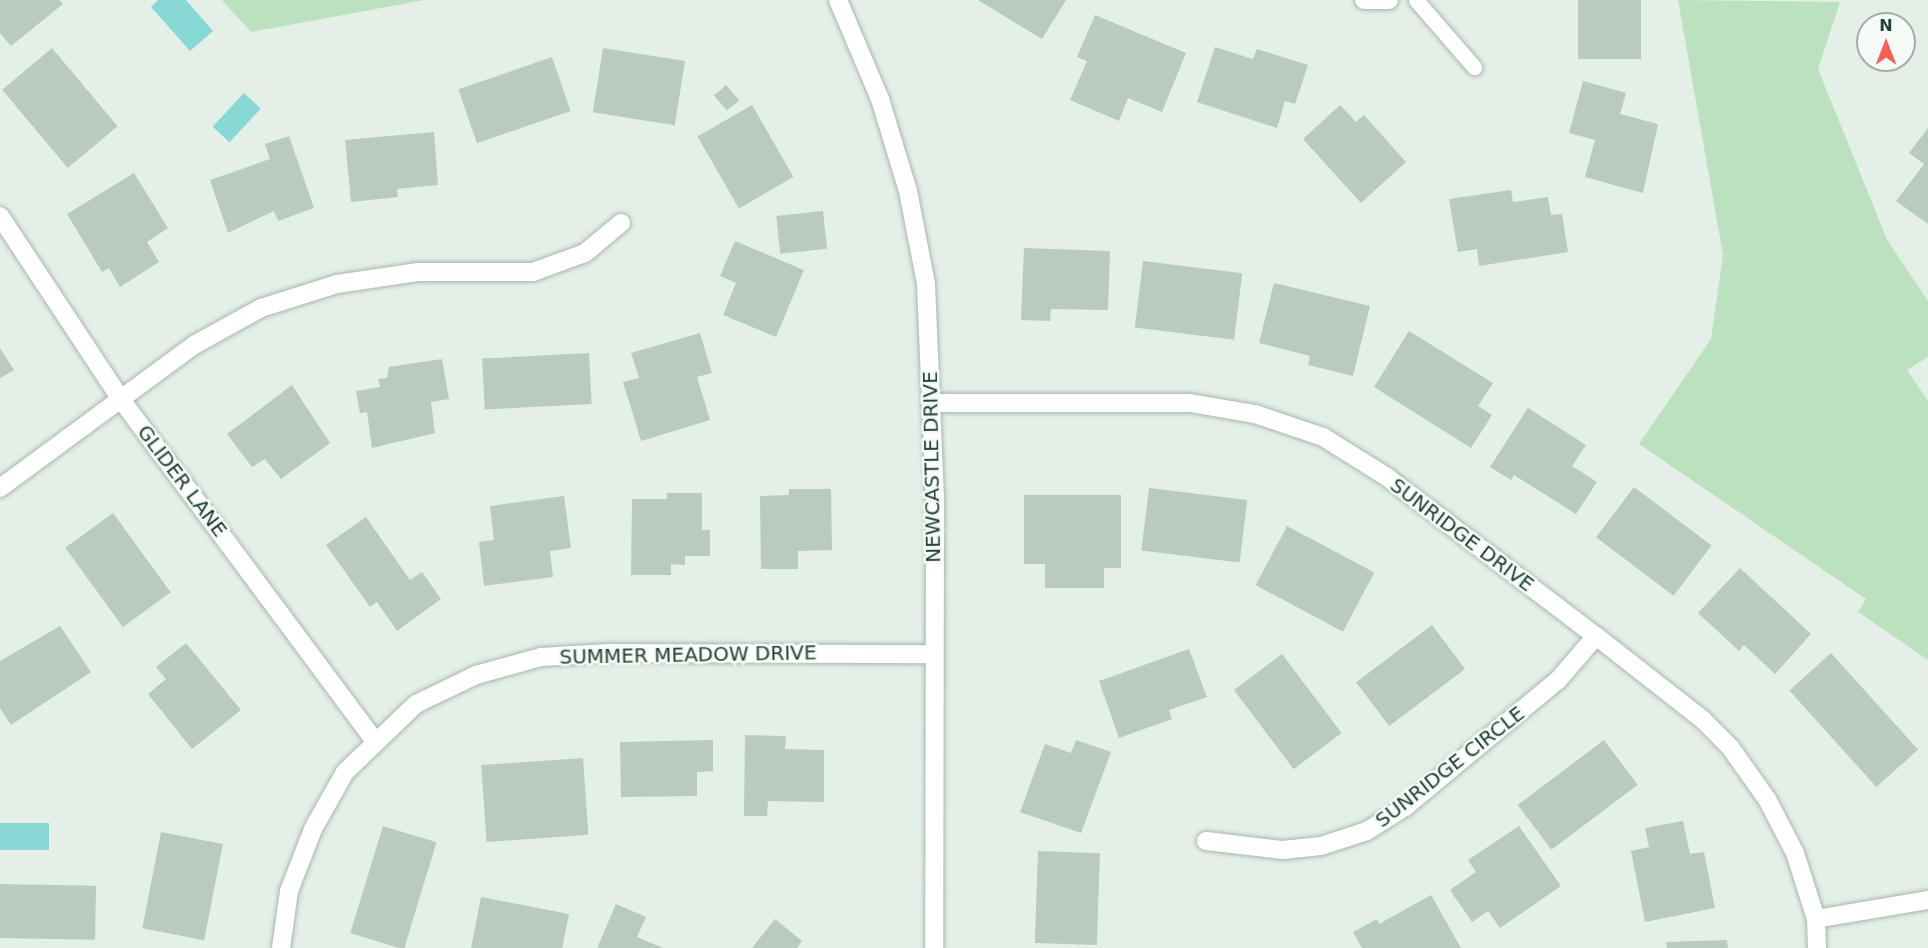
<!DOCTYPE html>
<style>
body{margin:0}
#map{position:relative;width:1928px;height:948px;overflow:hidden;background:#e4efe8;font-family:"DejaVu Sans",sans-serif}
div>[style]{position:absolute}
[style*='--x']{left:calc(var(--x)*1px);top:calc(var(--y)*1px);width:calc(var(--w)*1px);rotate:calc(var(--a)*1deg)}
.green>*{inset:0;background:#bbe1be}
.water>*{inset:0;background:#88d8d5;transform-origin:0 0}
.building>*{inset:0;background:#b9cac0;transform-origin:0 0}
.roads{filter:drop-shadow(0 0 2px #a6b8ae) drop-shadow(0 0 2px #a6b8ae)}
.service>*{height:15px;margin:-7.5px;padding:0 7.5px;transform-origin:7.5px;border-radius:7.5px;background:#fff}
.minor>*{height:18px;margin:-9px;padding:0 9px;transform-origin:9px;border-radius:9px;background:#fff}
.tertiary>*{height:18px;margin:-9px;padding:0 9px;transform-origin:9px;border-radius:9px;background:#fff}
span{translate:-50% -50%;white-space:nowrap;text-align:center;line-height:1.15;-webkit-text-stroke:5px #f5faf7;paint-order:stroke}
.street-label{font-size:20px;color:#214233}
.north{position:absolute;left:1856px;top:12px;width:60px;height:60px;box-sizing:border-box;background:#f5faf7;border:2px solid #a0b0a9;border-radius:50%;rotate:0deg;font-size:16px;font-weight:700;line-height:24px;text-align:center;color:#214233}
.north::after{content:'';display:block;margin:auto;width:21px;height:27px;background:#fd5e53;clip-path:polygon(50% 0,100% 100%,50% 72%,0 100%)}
</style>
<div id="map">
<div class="green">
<i style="clip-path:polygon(222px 0,424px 0,251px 32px)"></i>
<i style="clip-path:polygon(1678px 0,1840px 2px,1818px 69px,1887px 240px,1928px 301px,1928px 357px,1907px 370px,1928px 401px,1928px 660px,1858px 612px,1866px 599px,1639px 444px,1711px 339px,1723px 255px)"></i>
</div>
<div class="water">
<i style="clip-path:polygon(158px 0,186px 0,213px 31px,190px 51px,151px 7px)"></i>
<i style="left:244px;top:93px;width:23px;height:46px;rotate:43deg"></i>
<i style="left:49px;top:823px;width:27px;height:49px;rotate:90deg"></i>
</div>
<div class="building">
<i style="clip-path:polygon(0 0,59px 0,63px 4px,11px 46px,0 33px)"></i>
<i style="clip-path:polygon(978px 0,1066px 0,1042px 39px)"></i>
<i style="left:1578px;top:0;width:63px;height:59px"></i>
<i style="clip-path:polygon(1095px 15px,1186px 53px,1162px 112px,1128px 98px,1119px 121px,1070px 100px,1087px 61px,1077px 57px)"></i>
<i style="clip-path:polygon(1215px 47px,1253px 59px,1257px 49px,1308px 65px,1295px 104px,1285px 101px,1277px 128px,1197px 102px)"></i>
<i style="left:52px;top:48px;width:102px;height:65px;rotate:50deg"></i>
<i style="left:603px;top:48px;width:83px;height:65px;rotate:9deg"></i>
<i style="left:552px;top:57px;width:57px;height:99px;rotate:71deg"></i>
<i style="clip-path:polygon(1583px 81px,1626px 93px,1620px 114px,1658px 124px,1643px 193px,1585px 177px,1595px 140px,1569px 133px)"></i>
<i style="left:726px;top:85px;width:20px;height:16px;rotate:49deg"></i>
<i style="left:752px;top:105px;width:83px;height:63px;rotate:60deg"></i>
<i style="clip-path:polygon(1340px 105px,1356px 122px,1364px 115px,1406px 162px,1361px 203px,1303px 139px)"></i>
<i style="clip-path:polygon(1928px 128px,1928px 224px,1896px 201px,1924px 164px,1909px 153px)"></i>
<i style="clip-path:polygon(434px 132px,438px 185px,397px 189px,398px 197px,351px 202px,345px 140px)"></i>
<i style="clip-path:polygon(289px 136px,314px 208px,278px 221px,274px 211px,228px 233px,210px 180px,270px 159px,265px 144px)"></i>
<i style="clip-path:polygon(134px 173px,168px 228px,147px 242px,159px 262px,120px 287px,109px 268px,102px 272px,67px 214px)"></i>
<i style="clip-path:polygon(1511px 190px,1513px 202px,1548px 197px,1551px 215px,1562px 214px,1568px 252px,1479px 266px,1477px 249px,1458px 252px,1449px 199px)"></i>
<i style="left:823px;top:211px;width:38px;height:47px;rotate:84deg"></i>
<i style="clip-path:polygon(735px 241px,804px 270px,776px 337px,723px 315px,736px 283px,720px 276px)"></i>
<i style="clip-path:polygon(1024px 248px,1110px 251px,1108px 310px,1051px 309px,1050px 321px,1021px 320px)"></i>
<i style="left:1143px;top:261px;width:100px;height:67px;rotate:7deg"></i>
<i style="clip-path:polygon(1274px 283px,1370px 306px,1353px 376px,1308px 365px,1310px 356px,1259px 343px)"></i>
<i style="clip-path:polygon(1409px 331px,1493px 383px,1478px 406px,1492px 415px,1471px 448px,1374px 387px)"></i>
<i style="clip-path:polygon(700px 333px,712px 373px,697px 377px,710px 420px,641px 441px,623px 382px,639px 378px,631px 353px)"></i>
<i style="clip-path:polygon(0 348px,14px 370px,0 378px)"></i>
<i style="left:589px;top:353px;width:51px;height:107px;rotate:87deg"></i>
<i style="clip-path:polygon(442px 359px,449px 399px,431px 402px,435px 433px,372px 448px,367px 412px,360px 413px,356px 391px,380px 387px,378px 379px,387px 378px,389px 367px)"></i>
<i style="clip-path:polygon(292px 385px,330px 443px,281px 479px,265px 459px,252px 467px,227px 434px)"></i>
<i style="clip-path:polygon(1528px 408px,1586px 445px,1572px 466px,1597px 482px,1576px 514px,1514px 475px,1511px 480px,1490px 467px)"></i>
<i style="left:1634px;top:487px;width:97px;height:63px;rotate:37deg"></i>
<i style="left:1149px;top:488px;width:99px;height:63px;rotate:7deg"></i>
<i style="clip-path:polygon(789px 489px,831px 489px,832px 550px,798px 551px,798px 569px,761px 569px,760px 496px,789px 495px)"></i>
<i style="clip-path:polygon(667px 493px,702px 493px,702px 530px,710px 530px,710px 556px,685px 556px,685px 565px,671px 564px,671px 575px,631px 575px,632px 499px,667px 499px)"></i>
<i style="clip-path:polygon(1024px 495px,1121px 495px,1121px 568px,1104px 568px,1104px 588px,1045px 588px,1045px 564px,1024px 564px)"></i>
<i style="clip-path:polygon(564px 496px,571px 548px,550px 551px,553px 577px,484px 586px,479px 542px,494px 540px,490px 506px)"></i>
<i style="left:113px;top:513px;width:98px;height:59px;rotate:54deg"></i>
<i style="clip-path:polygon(366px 517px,410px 580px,422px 572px,441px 599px,397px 631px,377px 602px,370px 607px,326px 545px)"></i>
<i style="left:1287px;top:526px;width:99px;height:67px;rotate:28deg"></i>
<i style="clip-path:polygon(1740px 568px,1811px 634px,1775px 674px,1744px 645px,1739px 651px,1698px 613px)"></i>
<i style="left:1432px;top:625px;width:55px;height:95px;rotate:53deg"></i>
<i style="clip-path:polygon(60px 626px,91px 672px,11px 725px,0 708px,0 661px)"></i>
<i style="clip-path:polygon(186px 643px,241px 710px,192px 749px,148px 694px,166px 679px,156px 667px)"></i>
<i style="clip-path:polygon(1189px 649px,1207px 697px,1169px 710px,1172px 719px,1119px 738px,1099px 681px)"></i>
<i style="left:1831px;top:653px;width:130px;height:56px;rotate:48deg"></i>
<i style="left:1282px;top:654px;width:99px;height:60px;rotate:53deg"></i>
<i style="clip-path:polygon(745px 735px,786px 736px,785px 749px,824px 750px,824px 802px,768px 801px,767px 816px,744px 816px)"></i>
<i style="clip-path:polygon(713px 740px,713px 771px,697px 772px,697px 796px,621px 797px,620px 742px)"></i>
<i style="clip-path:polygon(1076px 740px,1111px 752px,1081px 833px,1020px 812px,1045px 744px,1071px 753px)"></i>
<i style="left:1604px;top:740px;width:56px;height:108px;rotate:53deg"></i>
<i style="left:583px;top:758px;width:77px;height:102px;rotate:86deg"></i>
<i style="clip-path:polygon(1683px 821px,1690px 854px,1704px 852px,1715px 908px,1645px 922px,1631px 851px,1649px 847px,1645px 828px)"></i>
<i style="left:383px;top:826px;width:56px;height:112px;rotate:17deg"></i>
<i style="clip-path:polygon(1519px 826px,1561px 886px,1500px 928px,1488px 911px,1472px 922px,1450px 890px,1476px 872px,1468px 860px)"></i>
<i style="left:161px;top:832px;width:63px;height:98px;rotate:11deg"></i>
<i style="left:1038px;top:851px;width:62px;height:92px;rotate:2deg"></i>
<i style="left:0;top:884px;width:96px;height:54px;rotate:1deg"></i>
<i style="clip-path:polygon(1431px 895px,1461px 948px,1362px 948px,1353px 932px,1377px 919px,1379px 924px)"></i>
<i style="clip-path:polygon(481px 897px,569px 914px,562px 948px,471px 948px)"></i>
<i style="clip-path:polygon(616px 904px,646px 917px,637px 937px,663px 948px,597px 948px)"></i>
<i style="clip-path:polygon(775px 919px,802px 941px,797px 948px,752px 948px)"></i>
<i style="clip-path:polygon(1727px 940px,1728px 948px,1667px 948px,1666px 942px)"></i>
</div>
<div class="roads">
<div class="service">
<i style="--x:1416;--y:0;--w:89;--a:49.1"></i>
</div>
<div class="minor">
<i style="--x:1364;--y:0;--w:25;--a:0"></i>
<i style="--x:0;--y:216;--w:218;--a:56.6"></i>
<i style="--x:120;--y:398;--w:426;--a:53.4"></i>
<i style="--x:933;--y:403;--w:257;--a:0"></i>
<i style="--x:1190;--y:403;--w:66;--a:9.6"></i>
<i style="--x:1255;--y:414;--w:72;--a:18.7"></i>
<i style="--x:1323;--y:437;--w:75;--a:32"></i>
<i style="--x:1387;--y:477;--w:263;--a:37.3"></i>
<i style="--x:1596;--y:636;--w:136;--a:38.1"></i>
<i style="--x:1703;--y:720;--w:38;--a:45"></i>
<i style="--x:1730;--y:747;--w:64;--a:54.6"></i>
<i style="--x:1767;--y:799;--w:61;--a:62.6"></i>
<i style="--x:1795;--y:853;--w:69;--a:72.3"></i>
<i style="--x:1816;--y:919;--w:29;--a:88"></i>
<i style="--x:0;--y:488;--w:241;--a:-36.4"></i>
<i style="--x:194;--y:345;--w:77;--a:-28.9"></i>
<i style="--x:261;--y:308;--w:80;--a:-17.5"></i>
<i style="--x:337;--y:284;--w:81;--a:-8.5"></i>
<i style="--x:417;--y:272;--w:116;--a:0"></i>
<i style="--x:533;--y:272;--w:55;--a:-20.1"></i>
<i style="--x:585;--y:253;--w:47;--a:-39.8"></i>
<i style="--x:1206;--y:841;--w:78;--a:6.7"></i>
<i style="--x:1283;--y:850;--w:38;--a:-6"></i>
<i style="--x:1321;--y:846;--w:48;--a:-18.1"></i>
<i style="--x:1367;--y:831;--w:45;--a:-32.3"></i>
<i style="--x:1405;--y:807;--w:199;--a:-39.7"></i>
<i style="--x:1558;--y:680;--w:58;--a:-49.2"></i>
<i style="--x:1816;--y:919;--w:114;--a:-9.6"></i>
<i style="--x:281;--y:948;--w:58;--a:-82"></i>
<i style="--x:289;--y:891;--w:66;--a:-68.8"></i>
<i style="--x:313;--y:829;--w:65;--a:-60.7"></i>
<i style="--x:345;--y:772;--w:98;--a:-43.8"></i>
<i style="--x:416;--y:704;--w:67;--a:-25.8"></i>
<i style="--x:476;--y:675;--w:67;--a:-15.5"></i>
<i style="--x:541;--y:657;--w:68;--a:-3.4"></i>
<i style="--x:609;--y:653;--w:323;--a:0.2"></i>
</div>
<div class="tertiary">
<i style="--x:838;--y:0;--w:108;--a:67"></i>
<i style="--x:880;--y:99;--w:96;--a:73.1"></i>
<i style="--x:908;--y:191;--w:95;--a:79"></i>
<i style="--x:926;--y:284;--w:219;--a:87.6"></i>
<i style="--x:935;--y:503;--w:445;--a:90.1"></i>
</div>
</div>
<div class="street-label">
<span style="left:932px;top:467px;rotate:-91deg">NEWCASTLE DRIVE</span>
<span style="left:182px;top:481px;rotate:53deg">GLIDER LANE</span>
<span style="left:1462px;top:535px;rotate:37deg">SUNRIDGE DRIVE</span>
<span style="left:688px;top:655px;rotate:-1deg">SUMMER MEADOW DRIVE</span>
<span style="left:1450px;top:767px;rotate:-38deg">SUNRIDGE CIRCLE</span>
</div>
<div class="north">N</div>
</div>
